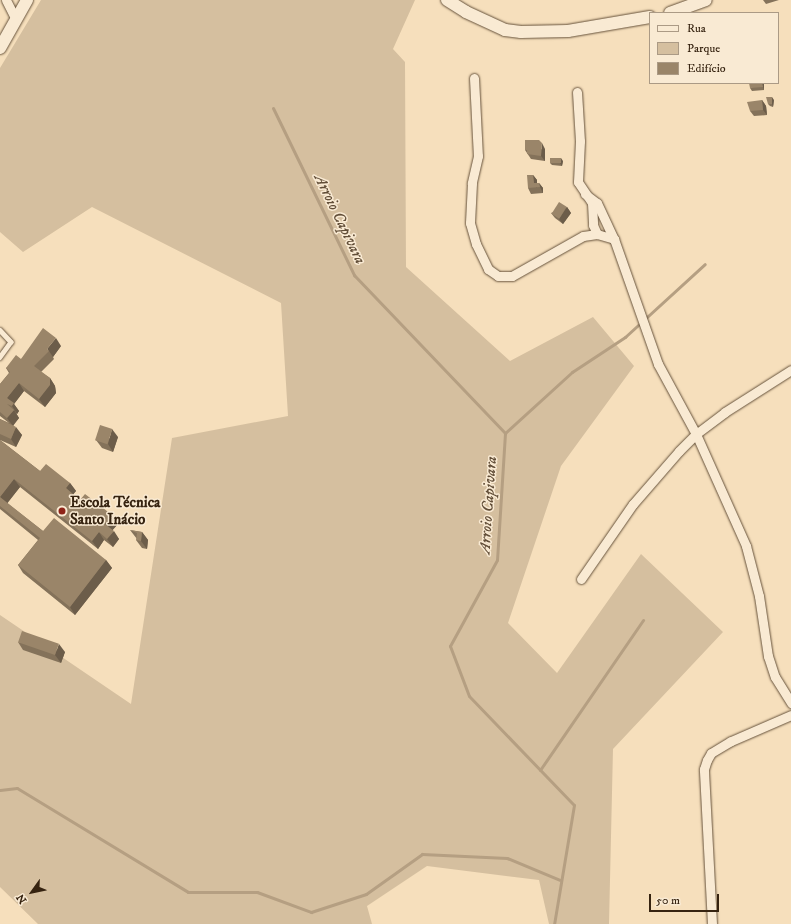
<!DOCTYPE html>
<meta charset="utf-8">
<style>
body{margin:0}
#map{position:relative;width:791px;height:924px;overflow:hidden;background:#f6dfbc;font-family:"IM FELL DW Pica",serif}
div>[style]{position:absolute}
[style*='--x']{left:calc(var(--x)*1px);top:calc(var(--y)*1px);width:calc(var(--w)*1px);rotate:calc(var(--a)*1deg)}
.green>*{inset:0;background:#d5bf9f}
.stream>*{height:3px;margin:-1.5px;padding:0 1.5px;transform-origin:1.5px;border-radius:1.5px;background:#b59f82}
.roads{filter:drop-shadow(0 0 1px #66523b) drop-shadow(0 0 1px #66523b)}
.lane>*{height:4.5px;margin:-2.25px;padding:0 2.25px;transform-origin:2.25px;border-radius:2.25px;background:#f9ead3}
.street>*{height:9px;margin:-4.5px;padding:0 4.5px;transform-origin:4.5px;border-radius:4.5px;background:#f9ead3}
.secondary>*{height:12px;margin:-6px;padding:0 6px;transform-origin:6px;border-radius:6px;background:#f9ead3}
.wall>*{inset:0;background:#84725a}
.shaded-wall>*{inset:0;background:#6c5d4a}
.building>*{inset:0;background:#9a8569;transform-origin:0 0}
.dots>*{width:11px;height:11px;translate:-50% -50%;box-sizing:border-box;border:2px solid #f9ead3;border-radius:50%}
span{translate:-50% -50%;white-space:nowrap;text-align:center;line-height:1.15;-webkit-text-stroke:3px #f9ead3;paint-order:stroke}
.poi-label{font-size:15px;color:#362310;font-weight:700}
.left{translate:0 -50%;text-align:left}
.water-label{font-size:16px;color:#624e38;font-style:italic}
.legend{position:absolute;left:649px;top:12px;width:130px;height:72px;box-sizing:border-box;background:#f9ead3;border:1px solid #ab9a85;margin:0;padding:5px 7px;list-style:none;font-size:12px;color:#362310}
.legend li{display:flex;align-items:center;gap:8px;height:20px}
.legend b{width:20px;border:1px solid #ab9a85}
.north{position:absolute;left:12px;top:872px;width:40px;height:40px;-webkit-text-stroke:3px #f9ead3;paint-order:stroke;rotate:237deg;font-size:11px;font-weight:700;line-height:16px;text-align:center;color:#362310}
.north::after{content:'';display:block;margin:auto;width:14px;height:18px;background:#362310;clip-path:polygon(50% 0,100% 100%,50% 72%,0 100%)}
.scale{position:absolute;left:649px;top:894px;width:70px;height:18px;box-sizing:border-box;border:2px solid #362310;border-top:0;padding-left:5px;font-size:12px;line-height:14px;white-space:nowrap;color:#362310;-webkit-text-stroke:3px #f9ead3;paint-order:stroke}
</style>
<div id="map">
<div class="green">
<i style="clip-path:polygon(41px 0,415px 0,393px 49px,405px 62px,406px 267px,510px 361px,593px 317px,634px 366px,561px 466px,508px 623px,557px 673px,641px 554px,723px 632px,613px 749px,609px 924px,549px 924px,539px 880px,427px 866px,367px 906px,372px 924px,38px 924px,0 887px,0 615px,131px 704px,172px 438px,288px 416px,281px 303px,92px 207px,23px 252px,0 232px,0 68px)"></i>
</div>
<div class="stream">
<i style="--x:273;--y:108;--w:186;--a:64.1"></i>
<i style="--x:354;--y:275;--w:219;--a:46.3"></i>
<i style="--x:505;--y:433;--w:127;--a:93.6"></i>
<i style="--x:497;--y:560;--w:98;--a:118.7"></i>
<i style="--x:450;--y:646;--w:53;--a:69.2"></i>
<i style="--x:469;--y:696;--w:151;--a:46.1"></i>
<i style="--x:574;--y:805;--w:121;--a:99.5"></i>
<i style="--x:505;--y:433;--w:91;--a:-42.3"></i>
<i style="--x:572;--y:372;--w:64;--a:-33.4"></i>
<i style="--x:625;--y:337;--w:108;--a:-42.4"></i>
<i style="--x:540;--y:770;--w:182;--a:-55.5"></i>
<i style="--x:0;--y:790;--w:17;--a:-7"></i>
<i style="--x:17;--y:788;--w:200;--a:31.3"></i>
<i style="--x:188;--y:892;--w:69;--a:0"></i>
<i style="--x:257;--y:892;--w:58;--a:20.3"></i>
<i style="--x:311;--y:912;--w:58;--a:-18.1"></i>
<i style="--x:366;--y:894;--w:69;--a:-35.5"></i>
<i style="--x:422;--y:854;--w:85;--a:2.7"></i>
<i style="--x:507;--y:858;--w:57;--a:22.5"></i>
</div>
<div class="roads">
<div class="lane">
<i style="--x:0;--y:330;--w:16;--a:47"></i>
<i style="--x:11;--y:342;--w:19;--a:126"></i>
</div>
<div class="street">
<i style="--x:6;--y:0;--w:22;--a:63"></i>
<i style="--x:474;--y:78;--w:78;--a:87.1"></i>
<i style="--x:478;--y:156;--w:28;--a:103"></i>
<i style="--x:472;--y:183;--w:40;--a:92.9"></i>
<i style="--x:470;--y:223;--w:22;--a:74"></i>
<i style="--x:476;--y:244;--w:28;--a:64"></i>
<i style="--x:488;--y:269;--w:12;--a:35"></i>
<i style="--x:498;--y:276;--w:14;--a:0"></i>
<i style="--x:512;--y:276;--w:81;--a:-29.4"></i>
<i style="--x:583;--y:236;--w:14;--a:-8"></i>
<i style="--x:597;--y:234;--w:18;--a:16"></i>
<i style="--x:577;--y:92;--w:49;--a:86.5"></i>
<i style="--x:580;--y:141;--w:41;--a:92.8"></i>
<i style="--x:578;--y:182;--w:25;--a:56"></i>
<i style="--x:592;--y:203;--w:22;--a:87"></i>
<i style="--x:593;--y:225;--w:10;--a:66"></i>
<i style="--x:585;--y:194;--w:15;--a:37"></i>
<i style="--x:597;--y:203;--w:40;--a:65"></i>
<i style="--x:614;--y:239;--w:133;--a:70.6"></i>
<i style="--x:658;--y:364;--w:80;--a:61.5"></i>
<i style="--x:696;--y:434;--w:123;--a:65.9"></i>
<i style="--x:746;--y:546;--w:52;--a:75.4"></i>
<i style="--x:759;--y:596;--w:61;--a:81.5"></i>
<i style="--x:768;--y:656;--w:22;--a:72"></i>
<i style="--x:775;--y:677;--w:31;--a:58"></i>
<i style="--x:581;--y:579;--w:91;--a:-55.3"></i>
<i style="--x:633;--y:504;--w:70;--a:-49"></i>
<i style="--x:679;--y:451;--w:24;--a:-45"></i>
<i style="--x:696;--y:434;--w:36;--a:-37"></i>
<i style="--x:725;--y:412;--w:78;--a:-32.5"></i>
<i style="--x:712;--y:924;--w:155;--a:-93"></i>
<i style="--x:704;--y:769;--w:9;--a:-72"></i>
<i style="--x:707;--y:760;--w:8;--a:-60"></i>
<i style="--x:711;--y:753;--w:23;--a:-31"></i>
<i style="--x:731;--y:741;--w:65;--a:-23.4"></i>
</div>
<div class="secondary">
<i style="--x:447;--y:0;--w:22;--a:32"></i>
<i style="--x:466;--y:12;--w:43;--a:24.8"></i>
<i style="--x:505;--y:30;--w:16;--a:7"></i>
<i style="--x:521;--y:32;--w:47;--a:-1.2"></i>
<i style="--x:568;--y:31;--w:83;--a:-9.7"></i>
<i style="--x:670;--y:13;--w:38;--a:-20"></i>
<i style="--x:0;--y:48;--w:55;--a:-60.6"></i>
</div>
</div>
<div class="wall">
<i style="clip-path:polygon(763px 0,779px 0,766px 4px)"></i>
<i style="clip-path:polygon(764px 83px,764px 90px,752px 91px,750px 88px)"></i>
<i style="clip-path:polygon(762px 100px,766px 106px,767px 115px,754px 116px,750px 111px)"></i>
<i style="clip-path:polygon(774px 100px,773px 107px,770px 106px,768px 104px)"></i>
<i style="clip-path:polygon(545px 149px,545px 161px,531px 159px,525px 150px)"></i>
<i style="clip-path:polygon(563px 161px,562px 166px,552px 165px,550px 163px)"></i>
<i style="clip-path:polygon(533px 175px,537px 180px,537px 183px,539px 183px,543px 188px,543px 193px,531px 194px,528px 188px)"></i>
<i style="clip-path:polygon(567px 207px,571px 213px,563px 224px,555px 218px,551px 213px)"></i>
<i style="clip-path:polygon(61px 346px,53px 357px,54px 359px,41px 372px,50px 378px,55px 386px,56px 393px,45px 407px,24px 391px,14px 404px,19px 411px,17px 414px,16px 413px,19px 418px,13px 425px,22px 435px,16px 447px,0 440px,0 419px,9px 423px,0 416px,0 384px,9px 373px,6px 368px,21px 359px)"></i>
<i style="clip-path:polygon(118px 437px,113px 452px,102px 448px,96px 440px)"></i>
<i style="clip-path:polygon(0 440px,40px 471px,70px 483px,76px 491px,73px 494px,80px 500px,118px 524px,112px 530px,119px 539px,113px 547px,104px 540px,98px 549px,20px 487px,7px 503px,43px 531px,106px 560px,112px 568px,75px 615px,23px 573px,18px 565px,38px 540px,0 509px)"></i>
<i style="clip-path:polygon(130px 530px,142px 532px,148px 540px,147px 549px,142px 548px,136px 540px,137px 539px)"></i>
<i style="clip-path:polygon(18px 642px,65px 652px,61px 663px,23px 650px)"></i>
</div>
<div class="shaded-wall">
<i style="clip-path:polygon(762px 83px,764px 83px,764px 90px,763px 87px)"></i>
<i style="clip-path:polygon(772px 97px,774px 100px,773px 107px,772px 104px)"></i>
<i style="clip-path:polygon(762px 100px,766px 106px,767px 115px,763px 110px)"></i>
<i style="clip-path:polygon(542px 143px,545px 149px,545px 161px,541px 156px)"></i>
<i style="clip-path:polygon(561px 158px,563px 161px,562px 166px,560px 163px)"></i>
<i style="clip-path:polygon(533px 175px,537px 180px,537px 188px,534px 183px)"></i>
<i style="clip-path:polygon(539px 183px,543px 188px,543px 193px,540px 187px)"></i>
<i style="clip-path:polygon(567px 207px,571px 213px,563px 224px,559px 219px)"></i>
<i style="clip-path:polygon(56px 338px,61px 346px,53px 357px,49px 351px,47px 349px)"></i>
<i style="clip-path:polygon(50px 378px,55px 386px,56px 393px,45px 407px,39px 399px)"></i>
<i style="clip-path:polygon(19px 383px,24px 391px,14px 404px,19px 411px,17px 414px,7px 398px)"></i>
<i style="clip-path:polygon(14px 410px,19px 418px,13px 426px,7px 418px)"></i>
<i style="clip-path:polygon(16px 427px,22px 435px,16px 447px,11px 439px)"></i>
<i style="clip-path:polygon(112px 429px,118px 437px,113px 452px,108px 444px)"></i>
<i style="clip-path:polygon(14px 479px,20px 487px,6px 505px,0 497px)"></i>
<i style="clip-path:polygon(70px 483px,76px 491px,72px 496px,66px 488px)"></i>
<i style="clip-path:polygon(112px 515px,118px 524px,111px 532px,105px 524px)"></i>
<i style="clip-path:polygon(114px 531px,119px 539px,113px 547px,107px 539px)"></i>
<i style="clip-path:polygon(99px 532px,104px 540px,98px 549px,92px 541px)"></i>
<i style="clip-path:polygon(142px 532px,148px 540px,147px 549px,141px 541px)"></i>
<i style="clip-path:polygon(106px 560px,112px 568px,75px 615px,70px 607px)"></i>
<i style="clip-path:polygon(59px 644px,65px 652px,61px 663px,55px 655px)"></i>
</div>
<div class="building">
<i style="clip-path:polygon(749px 83px,762px 83px,763px 87px,750px 88px)"></i>
<i style="clip-path:polygon(766px 97px,772px 97px,772px 104px,768px 104px)"></i>
<i style="clip-path:polygon(762px 100px,763px 110px,750px 111px,747px 102px)"></i>
<i style="clip-path:polygon(525px 140px,539px 140px,542px 143px,541px 156px,527px 154px,527px 150px,525px 150px)"></i>
<i style="left:550px;top:158px;width:11px;height:5px"></i>
<i style="clip-path:polygon(527px 175px,533px 175px,534px 183px,539px 183px,540px 187px,528px 188px)"></i>
<i style="left:559px;top:202px;width:9px;height:14px;rotate:32deg"></i>
<i style="clip-path:polygon(43px 328px,56px 338px,47px 349px,49px 351px,34px 366px,50px 378px,50px 385px,39px 399px,19px 383px,7px 398px,14px 403px,12px 406px,7px 404px,14px 410px,7px 418px,0 412px,0 384px,10px 372px,6px 368px,16px 355px,21px 359px)"></i>
<i style="clip-path:polygon(0 419px,16px 427px,11px 439px,0 434px)"></i>
<i style="left:100px;top:425px;width:13px;height:16px;rotate:18deg"></i>
<i style="clip-path:polygon(0 440px,40px 471px,46px 464px,70px 483px,66px 488px,80px 500px,85px 494px,112px 515px,105px 524px,114px 531px,107px 539px,99px 532px,92px 541px,14px 479px,0 497px,43px 531px,54px 518px,106px 560px,70px 607px,18px 565px,40px 538px,0 506px)"></i>
<i style="clip-path:polygon(130px 530px,142px 532px,141px 541px,136px 540px,137px 533px)"></i>
<i style="left:22px;top:631px;width:39px;height:12px;rotate:19deg"></i>
</div>
<div class="dots">
<i style="left:62px;top:511px;background:#8f2418"></i>
</div>
<div class="poi-label">
<span class="left" style="left:70px;top:511px">Escola Técnica<br>Santo Inácio</span>
</div>
<div class="water-label">
<span style="left:340px;top:219px;rotate:64deg">Arroio Capivara</span>
<span style="left:488px;top:505px;rotate:-86deg">Arroio Capivara</span>
</div>
<ul class="legend">
<li><b style="height:5px;background:#f9ead3"></b>Rua</li>
<li><b style="height:11px;background:#d5bf9f"></b>Parque</li>
<li><b style="height:11px;background:#9a8569"></b>Edifício</li>
</ul>
<div class="north">N</div>
<div class="scale">50 m</div>
</div>
